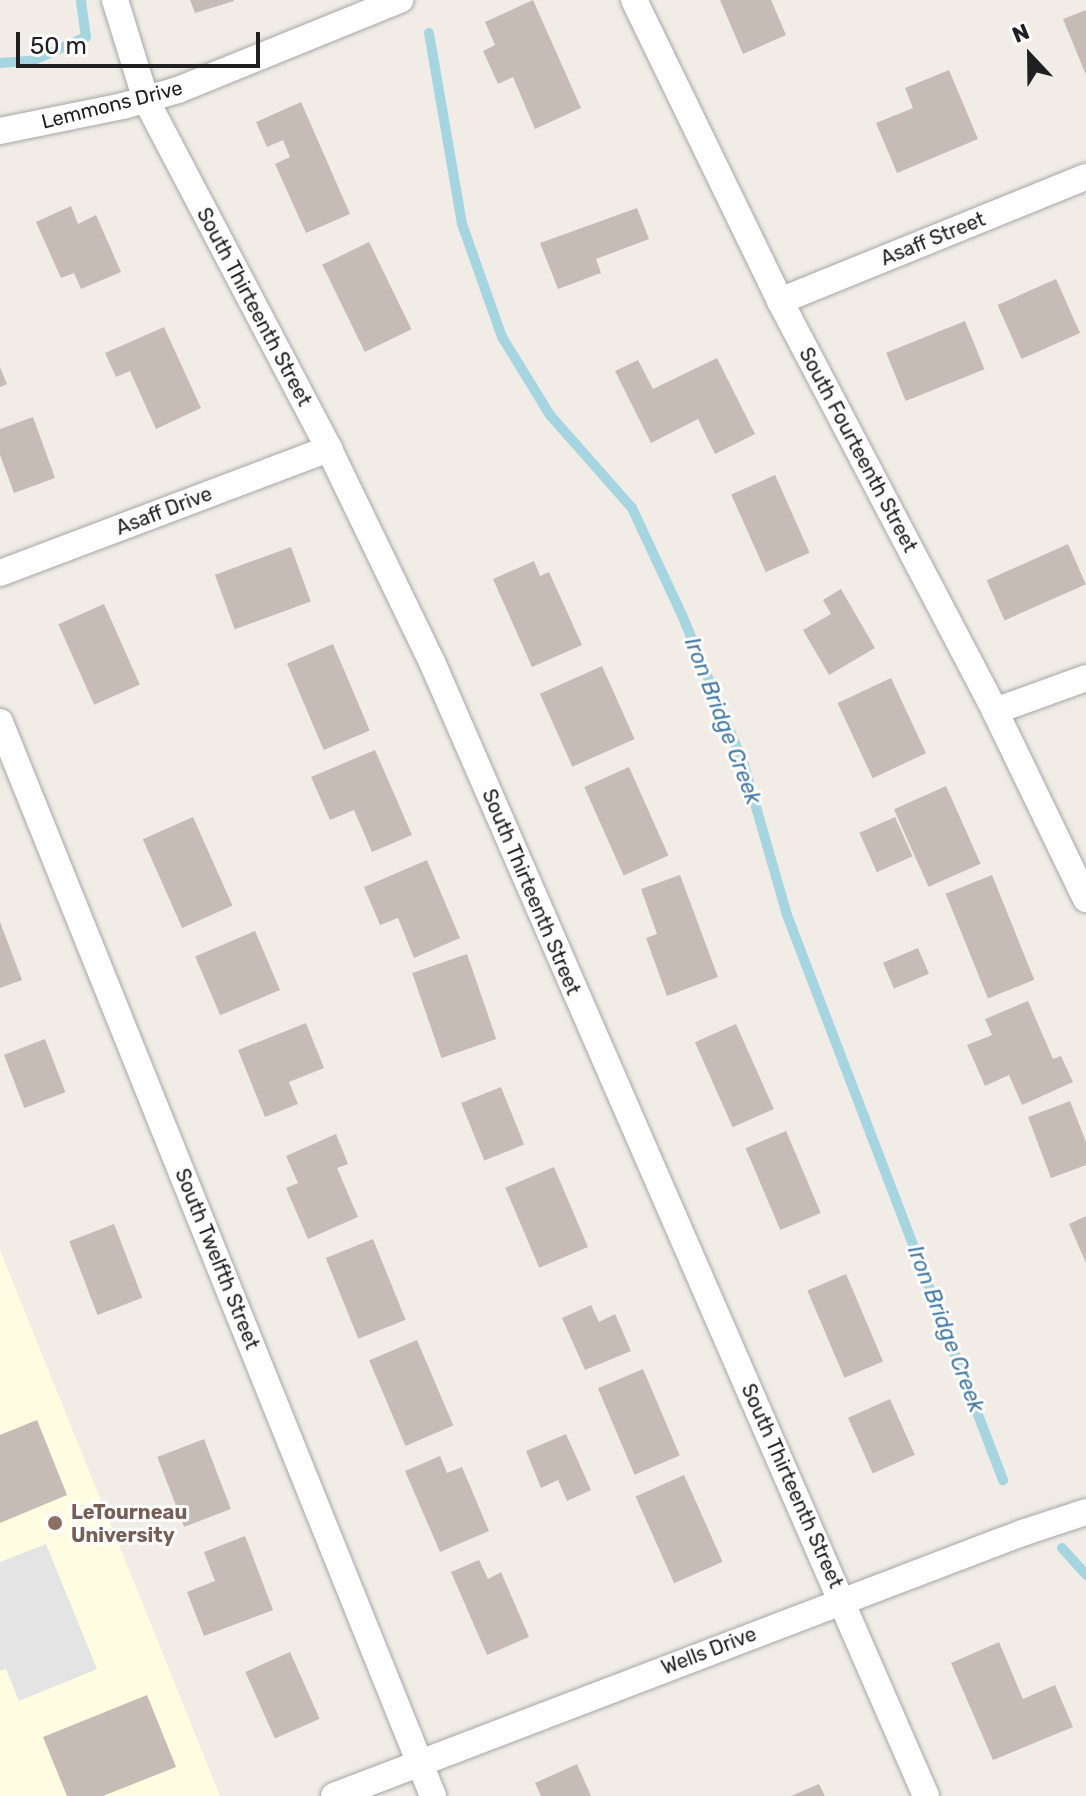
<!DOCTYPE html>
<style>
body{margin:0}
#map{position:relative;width:1086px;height:1796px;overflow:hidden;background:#f1ede6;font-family:Rubik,sans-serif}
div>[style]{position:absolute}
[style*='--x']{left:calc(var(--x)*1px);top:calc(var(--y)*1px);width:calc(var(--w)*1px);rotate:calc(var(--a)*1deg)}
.education>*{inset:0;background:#fffde1}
.parking>*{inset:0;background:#e4e4e4}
.stream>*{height:10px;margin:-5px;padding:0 5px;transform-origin:5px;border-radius:5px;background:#a5d5e0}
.building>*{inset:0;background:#c6bcb5;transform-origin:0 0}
.roads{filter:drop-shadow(0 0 2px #a7a7a7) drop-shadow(0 0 2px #a7a7a7)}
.minor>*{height:26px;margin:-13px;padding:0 13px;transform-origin:13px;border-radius:13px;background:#fff}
.dots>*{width:22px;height:22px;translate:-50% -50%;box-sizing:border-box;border:4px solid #fff;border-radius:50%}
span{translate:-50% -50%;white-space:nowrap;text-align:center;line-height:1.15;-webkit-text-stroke:6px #fff;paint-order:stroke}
.street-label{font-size:20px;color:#202020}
.education-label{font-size:20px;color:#785e54;font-weight:700}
.left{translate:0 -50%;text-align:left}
.water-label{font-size:22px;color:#4278a4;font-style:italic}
.north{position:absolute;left:990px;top:16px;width:80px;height:80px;-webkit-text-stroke:6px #fff;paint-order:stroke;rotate:338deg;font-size:22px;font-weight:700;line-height:32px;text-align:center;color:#202020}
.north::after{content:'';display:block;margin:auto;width:28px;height:36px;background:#202020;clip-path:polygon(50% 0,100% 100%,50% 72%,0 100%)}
.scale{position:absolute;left:16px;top:32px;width:244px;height:36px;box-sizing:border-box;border:4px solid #202020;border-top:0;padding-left:10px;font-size:24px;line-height:28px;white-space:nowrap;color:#202020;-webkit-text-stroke:6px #fff;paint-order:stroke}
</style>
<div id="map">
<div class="education">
<i style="clip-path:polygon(0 1250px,220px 1796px,0 1796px)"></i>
</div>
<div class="parking">
<i style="clip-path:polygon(46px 1544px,97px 1669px,19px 1701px,6px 1669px,0 1671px,0 1562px)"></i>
</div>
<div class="stream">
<i style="--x:429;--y:33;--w:194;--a:80.2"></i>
<i style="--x:462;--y:224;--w:120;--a:70.5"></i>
<i style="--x:502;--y:337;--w:92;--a:58.4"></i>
<i style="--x:550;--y:415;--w:124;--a:48.6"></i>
<i style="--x:632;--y:508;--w:118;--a:65"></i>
<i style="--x:682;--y:615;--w:162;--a:67.5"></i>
<i style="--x:744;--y:765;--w:156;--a:74"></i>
<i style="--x:787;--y:915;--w:605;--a:69.08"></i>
<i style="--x:0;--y:63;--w:32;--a:-4"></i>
<i style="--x:32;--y:61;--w:59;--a:-24"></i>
<i style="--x:86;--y:37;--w:37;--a:-98"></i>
<i style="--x:1062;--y:1548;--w:36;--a:48"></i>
</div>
<div class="building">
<i style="clip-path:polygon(190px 0,234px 0,234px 1px,195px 13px)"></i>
<i style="clip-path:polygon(533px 0,581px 108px,535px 129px,513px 77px,498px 84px,483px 51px,495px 45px,485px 22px)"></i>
<i style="clip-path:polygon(720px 0,771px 0,786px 35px,743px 54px)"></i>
<i style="clip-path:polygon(1086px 10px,1086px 75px,1063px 19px)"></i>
<i style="clip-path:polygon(949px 70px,978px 139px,897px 173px,876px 123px,913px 108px,905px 88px)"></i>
<i style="clip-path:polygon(301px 102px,350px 214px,306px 233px,275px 164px,290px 157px,283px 140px,267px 147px,256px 122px)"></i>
<i style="clip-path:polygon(71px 206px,78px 224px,96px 215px,121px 272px,81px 289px,74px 273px,61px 278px,36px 222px)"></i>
<i style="clip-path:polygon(637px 208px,649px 239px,596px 259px,601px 273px,558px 289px,540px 243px)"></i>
<i style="left:369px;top:242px;width:97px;height:52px;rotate:64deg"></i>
<i style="left:1056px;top:279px;width:59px;height:64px;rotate:66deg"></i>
<i style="left:965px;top:321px;width:52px;height:85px;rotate:68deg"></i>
<i style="clip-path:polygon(164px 327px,201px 408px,156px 429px,130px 371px,116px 377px,105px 353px)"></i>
<i style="clip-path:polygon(717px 358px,755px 434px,715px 454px,698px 419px,651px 443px,615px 371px,638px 360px,653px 389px)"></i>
<i style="clip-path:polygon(0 367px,7px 384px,0 387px)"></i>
<i style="clip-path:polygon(33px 417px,55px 478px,14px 493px,0 455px,0 429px)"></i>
<i style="left:775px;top:475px;width:85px;height:48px;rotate:66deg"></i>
<i style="left:1068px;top:544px;width:44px;height:89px;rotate:66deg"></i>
<i style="left:291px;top:547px;width:58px;height:81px;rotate:70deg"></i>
<i style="clip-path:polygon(534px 561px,540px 576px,549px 572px,582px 645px,532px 667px,493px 579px)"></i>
<i style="clip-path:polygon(841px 589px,875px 648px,829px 675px,803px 630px,831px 614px,823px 600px)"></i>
<i style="left:104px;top:604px;width:88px;height:50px;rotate:66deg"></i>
<i style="left:333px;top:644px;width:94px;height:50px;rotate:67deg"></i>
<i style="left:602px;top:666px;width:80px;height:68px;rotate:66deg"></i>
<i style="left:891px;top:678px;width:83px;height:59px;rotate:65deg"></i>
<i style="clip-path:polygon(375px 750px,412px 835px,372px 852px,354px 810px,330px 820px,311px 777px)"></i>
<i style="left:629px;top:767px;width:97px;height:49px;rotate:66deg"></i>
<i style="left:946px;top:786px;width:85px;height:57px;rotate:66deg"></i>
<i style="left:193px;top:817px;width:97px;height:55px;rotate:66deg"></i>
<i style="left:895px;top:817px;width:43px;height:39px;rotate:66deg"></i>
<i style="clip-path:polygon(427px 860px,460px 938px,414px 958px,398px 918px,380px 925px,364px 887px)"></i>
<i style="clip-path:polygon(680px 875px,718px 977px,667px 996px,646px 938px,657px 934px,641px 889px)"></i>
<i style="left:992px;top:875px;width:113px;height:50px;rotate:68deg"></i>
<i style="clip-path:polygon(0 922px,22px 980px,0 988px)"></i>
<i style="left:255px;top:931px;width:64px;height:65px;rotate:67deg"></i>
<i style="left:918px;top:948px;width:28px;height:38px;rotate:67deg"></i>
<i style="left:467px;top:954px;width:90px;height:58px;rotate:71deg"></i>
<i style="clip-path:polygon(1028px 1001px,1053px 1059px,1061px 1056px,1073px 1082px,1022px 1105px,1009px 1075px,985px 1086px,967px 1045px,992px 1035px,985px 1019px)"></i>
<i style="clip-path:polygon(306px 1023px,324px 1068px,289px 1082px,298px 1104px,265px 1117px,238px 1050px)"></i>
<i style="left:736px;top:1024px;width:93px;height:45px;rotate:66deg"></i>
<i style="left:45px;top:1039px;width:57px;height:44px;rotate:69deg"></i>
<i style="left:501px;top:1087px;width:62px;height:43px;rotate:68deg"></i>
<i style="clip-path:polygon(1070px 1101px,1086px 1142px,1086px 1165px,1051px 1178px,1028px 1117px)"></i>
<i style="left:786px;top:1131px;width:89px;height:44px;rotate:67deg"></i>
<i style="clip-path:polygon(336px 1134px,348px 1164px,337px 1168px,358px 1217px,308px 1239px,286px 1188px,298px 1183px,286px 1156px)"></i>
<i style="left:554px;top:1167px;width:87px;height:53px;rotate:67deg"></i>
<i style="clip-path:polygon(1086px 1216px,1086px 1263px,1069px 1224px)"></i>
<i style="left:114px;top:1224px;width:79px;height:48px;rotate:69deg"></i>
<i style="left:373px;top:1239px;width:87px;height:51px;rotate:68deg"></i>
<i style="left:846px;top:1274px;width:95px;height:42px;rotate:67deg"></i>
<i style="clip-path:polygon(591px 1305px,599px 1322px,615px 1314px,631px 1351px,585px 1370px,562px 1318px)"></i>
<i style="left:417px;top:1340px;width:93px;height:52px;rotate:67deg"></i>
<i style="left:643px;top:1369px;width:94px;height:49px;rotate:67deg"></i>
<i style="left:890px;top:1399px;width:61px;height:46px;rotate:66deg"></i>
<i style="clip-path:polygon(37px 1420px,67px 1495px,0 1523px,0 1435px)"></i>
<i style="clip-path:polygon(566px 1434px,591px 1490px,567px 1501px,558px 1480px,541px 1488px,526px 1451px)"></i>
<i style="left:204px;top:1439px;width:75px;height:50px;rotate:69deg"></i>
<i style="clip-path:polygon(440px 1456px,447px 1473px,462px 1467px,489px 1531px,440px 1552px,405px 1471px)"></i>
<i style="left:684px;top:1475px;width:95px;height:53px;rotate:66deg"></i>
<i style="clip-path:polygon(245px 1536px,273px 1610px,204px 1636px,187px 1592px,215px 1581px,204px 1552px)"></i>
<i style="clip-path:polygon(479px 1560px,488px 1579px,501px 1572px,529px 1637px,487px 1655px,451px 1572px)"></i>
<i style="clip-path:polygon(999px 1642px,1023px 1699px,1055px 1685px,1073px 1727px,993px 1760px,951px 1663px)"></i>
<i style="left:290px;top:1652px;width:73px;height:49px;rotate:66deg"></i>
<i style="clip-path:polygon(147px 1695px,176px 1767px,103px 1796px,67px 1796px,43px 1737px)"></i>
<i style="clip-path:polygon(577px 1764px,591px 1796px,541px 1796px,535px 1783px)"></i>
<i style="clip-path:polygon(819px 1784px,825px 1796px,791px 1796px)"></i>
</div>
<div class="roads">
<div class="minor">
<i style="--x:115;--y:0;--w:105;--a:72.8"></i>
<i style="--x:146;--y:100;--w:394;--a:62.3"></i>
<i style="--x:329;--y:449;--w:237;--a:64.2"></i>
<i style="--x:432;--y:662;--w:1237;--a:66.46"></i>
<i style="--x:634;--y:0;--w:335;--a:64.1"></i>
<i style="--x:780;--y:301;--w:463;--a:62.3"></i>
<i style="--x:995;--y:711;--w:209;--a:64.2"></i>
<i style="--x:0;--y:131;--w:126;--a:-11.5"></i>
<i style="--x:123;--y:106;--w:57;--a:-16.2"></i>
<i style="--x:178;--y:90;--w:240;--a:-22.1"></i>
<i style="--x:780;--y:301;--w:330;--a:-22.1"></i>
<i style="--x:0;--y:573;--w:352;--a:-20.7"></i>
<i style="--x:995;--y:711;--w:97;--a:-19.9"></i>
<i style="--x:0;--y:722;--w:1158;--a:68.04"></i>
<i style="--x:334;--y:1796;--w:737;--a:-20.92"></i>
<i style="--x:1022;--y:1533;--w:67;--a:-18.2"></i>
</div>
</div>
<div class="dots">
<i style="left:55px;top:1523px;background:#8d6e63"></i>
</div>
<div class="street-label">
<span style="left:112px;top:105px;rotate:-14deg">Lemmons Drive</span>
<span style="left:933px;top:239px;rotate:-22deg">Asaff Street</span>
<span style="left:254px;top:307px;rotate:62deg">South Thirteenth Street</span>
<span style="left:858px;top:450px;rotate:62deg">South Fourteenth Street</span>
<span style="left:164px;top:511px;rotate:-21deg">Asaff Drive</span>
<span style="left:531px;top:892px;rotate:67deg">South Thirteenth Street</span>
<span style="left:217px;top:1259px;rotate:68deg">South Twelfth Street</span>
<span style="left:792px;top:1486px;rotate:66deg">South Thirteenth Street</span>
<span style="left:709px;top:1651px;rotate:-21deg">Wells Drive</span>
</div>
<div class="education-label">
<span class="left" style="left:71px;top:1524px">LeTourneau<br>University</span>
</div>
<div class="water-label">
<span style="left:723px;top:721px;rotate:69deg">Iron Bridge Creek</span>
<span style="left:946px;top:1329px;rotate:69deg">Iron Bridge Creek</span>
</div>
<div class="north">N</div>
<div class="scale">50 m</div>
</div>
